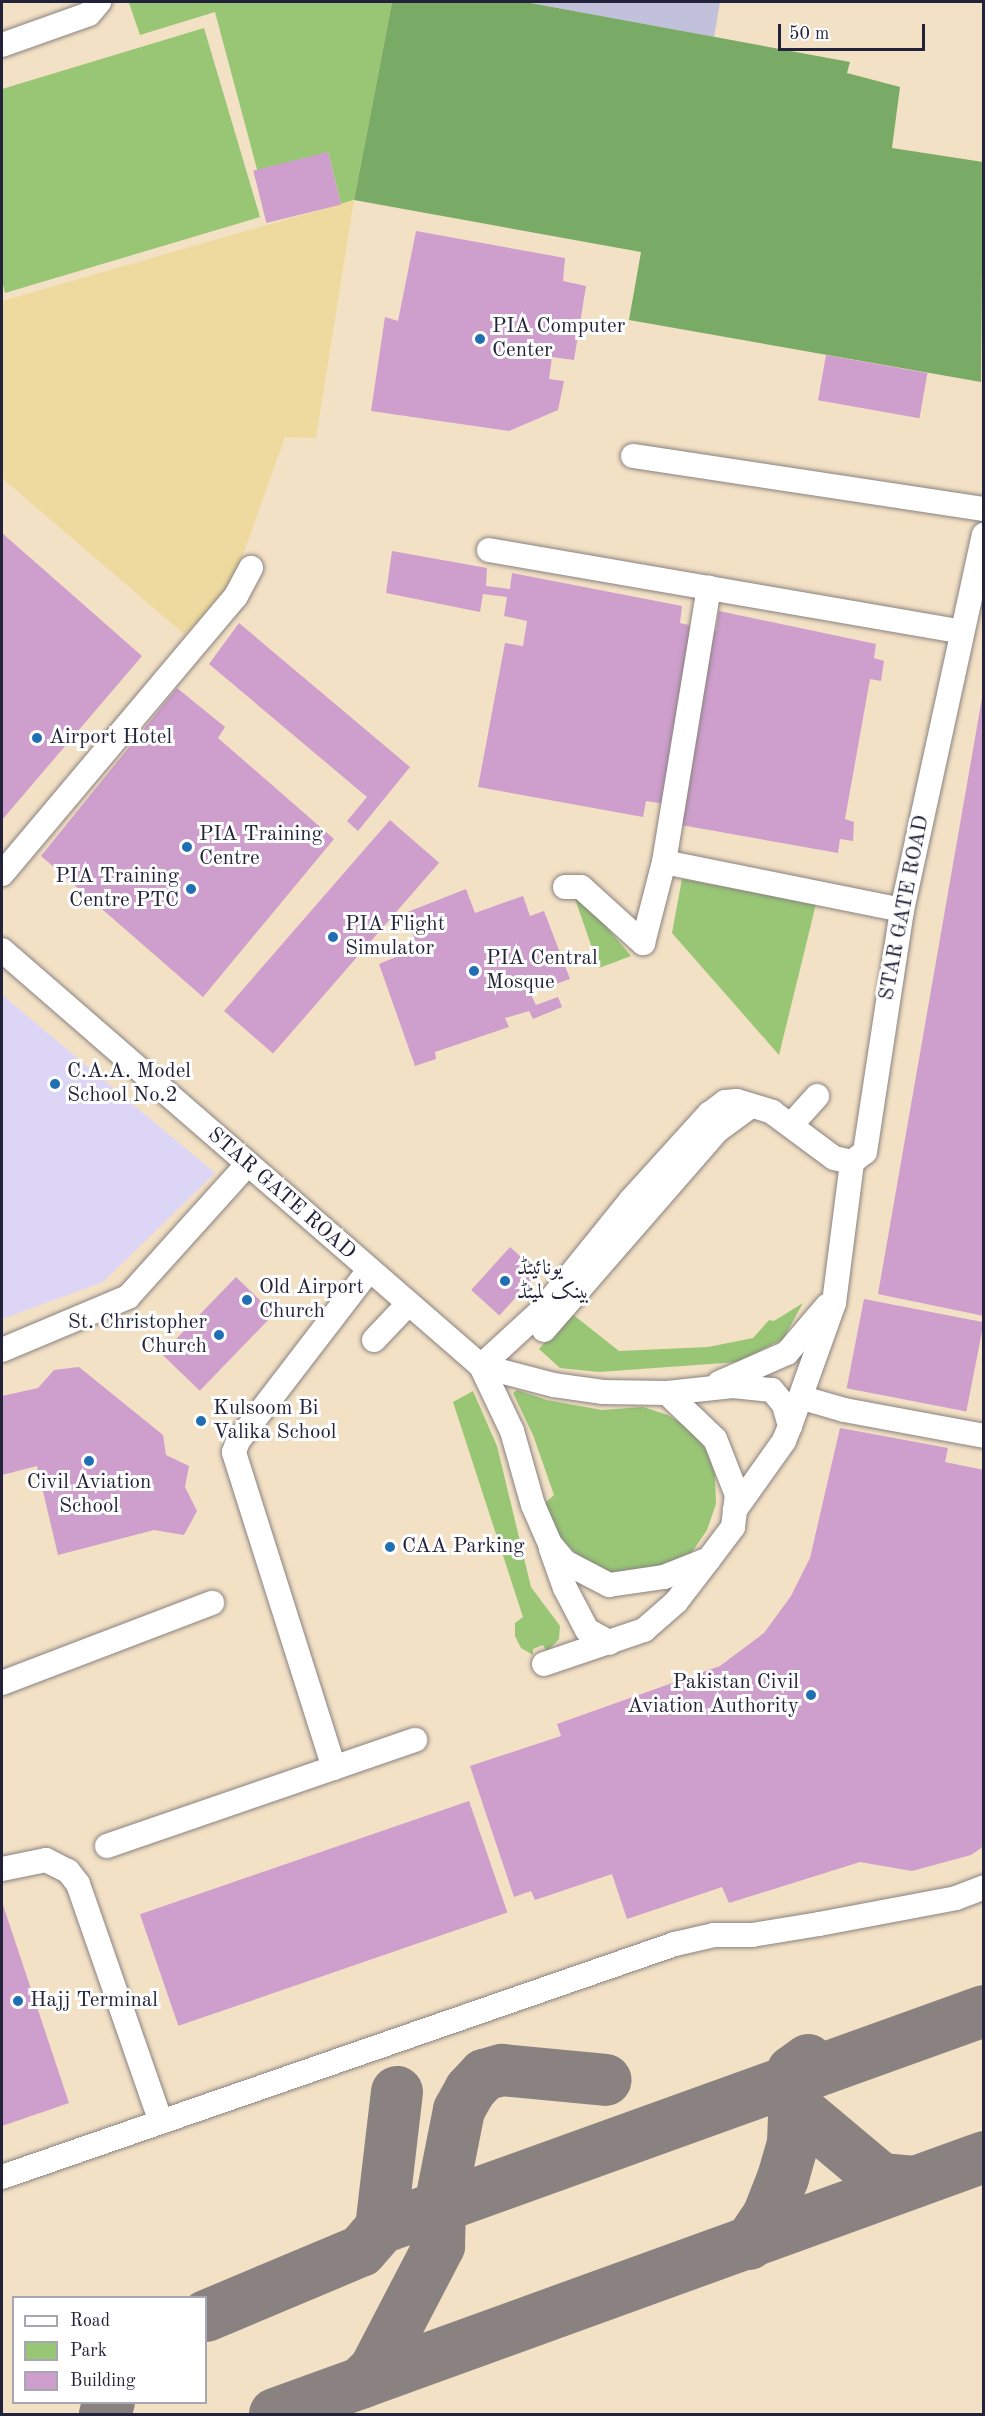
<!DOCTYPE html>
<meta charset="utf-8">
<style>
body{margin:0}
#map{position:relative;width:985px;height:2416px;overflow:hidden;background:#f3e1c5;font-family:"Old Standard TT",Amiri,serif}
div>[style]{position:absolute}
[style*='--x']{left:calc(var(--x)*1px);top:calc(var(--y)*1px);width:calc(var(--w)*1px);rotate:calc(var(--a)*1deg)}
.built>*{inset:0;background:#ddd5f6}
.industrial>*{inset:0;background:#c2c1dc}
.green>*{inset:0;background:#98c675}
.forest>*{inset:0;background:#7aab66}
.sand>*{inset:0;background:#eeda9e}
.taxiway>*{height:52px;margin:-26px;padding:0 26px;transform-origin:26px;border-radius:26px;background:#8a8280}
.building>*{inset:0;background:#ce9ecd;transform-origin:0 0}
.roads{filter:drop-shadow(0 0 2px #8a8280) drop-shadow(0 0 2px #8a8280)}
.minor>*{height:24px;margin:-12px;padding:0 12px;transform-origin:12px;border-radius:12px;background:#fff}
.dots>*{width:16px;height:16px;translate:-50% -50%;box-sizing:border-box;border:3px solid #fff;border-radius:50%}
span{translate:-50% -50%;white-space:nowrap;text-align:center;line-height:1.15;-webkit-text-stroke:6px #fff;paint-order:stroke}
.poi-label{font-size:21px;color:#22223b}
.left{translate:0 -50%;text-align:left}
.right{translate:-100% -50%;text-align:right}
.street-label{font-size:21px;color:#22223b}
.frame{position:absolute;inset:0;border:3px solid #22223b;pointer-events:none}
.legend{position:absolute;left:12px;top:2296px;width:195px;height:108px;box-sizing:border-box;background:#fff;border:2px solid #a7a7b1;margin:0;padding:8px 10px;list-style:none;font-size:18px;color:#22223b}
.legend li{display:flex;align-items:center;gap:12px;height:30px}
.legend b{width:30px;border:2px solid #a7a7b1}
.scale{position:absolute;left:778px;top:24px;width:147px;height:27px;box-sizing:border-box;border:3px solid #22223b;border-top:0;padding-left:8px;font-size:18px;line-height:21px;white-space:nowrap;color:#22223b;-webkit-text-stroke:4px #fff;paint-order:stroke}
</style>
<div id="map">
<div class="built">
<i style="clip-path:polygon(2px 995px,215px 1173px,103px 1282px,2px 1319px)"></i>
</div>
<div class="industrial">
<i style="clip-path:polygon(525px 2px,720px 2px,714px 37px)"></i>
</div>
<div class="green">
<i style="clip-path:polygon(133px 2px,392px 2px,354px 200px,341px 204px,328px 152px,258px 173px,215px 12px,140px 35px,129px 3px)"></i>
<i style="clip-path:polygon(204px 28px,260px 217px,5px 293px,2px 280px,2px 89px)"></i>
<i style="clip-path:polygon(682px 879px,816px 904px,779px 1055px,672px 933px)"></i>
<i style="clip-path:polygon(573px 893px,583px 899px,631px 956px,599px 968px)"></i>
<i style="clip-path:polygon(803px 1303px,783px 1339px,738px 1362px,599px 1372px,560px 1368px,539px 1349px,571px 1313px,619px 1351px,708px 1347px,753px 1338px,769px 1320px,774px 1321px)"></i>
<i style="clip-path:polygon(517px 1390px,547px 1400px,602px 1410px,643px 1407px,668px 1415px,690px 1429px,707px 1451px,715px 1475px,716px 1504px,707px 1530px,690px 1555px,667px 1569px,615px 1576px,584px 1562px,559px 1536px,545px 1503px,554px 1495px,533px 1435px,513px 1393px)"></i>
<i style="clip-path:polygon(473px 1391px,497px 1446px,531px 1587px,560px 1626px,559px 1639px,547px 1652px,543px 1645px,533px 1649px,533px 1655px,521px 1648px,515px 1636px,515px 1623px,523px 1617px,453px 1402px)"></i>
</div>
<div class="forest">
<i style="clip-path:polygon(392px 2px,525px 2px,850px 62px,847px 73px,900px 87px,892px 148px,983px 162px,981px 382px,629px 320px,641px 252px,354px 200px)"></i>
</div>
<div class="sand">
<i style="clip-path:polygon(354px 200px,316px 438px,285px 437px,235px 577px,212px 609px,184px 634px,2px 478px,2px 301px)"></i>
</div>
<div class="taxiway">
<i style="--x:808;--y:2060;--w:19;--a:144"></i>
<i style="--x:793;--y:2071;--w:14;--a:111"></i>
<i style="--x:788;--y:2084;--w:23;--a:75"></i>
<i style="--x:794;--y:2106;--w:114;--a:40"></i>
<i style="--x:881;--y:2179;--w:34;--a:5"></i>
<i style="--x:381;--y:2228;--w:137;--a:-83.3"></i>
<i style="--x:749;--y:2244;--w:34;--a:-56"></i>
<i style="--x:768;--y:2216;--w:41;--a:-68.5"></i>
<i style="--x:783;--y:2178;--w:35;--a:-74"></i>
<i style="--x:793;--y:2144;--w:38;--a:-88"></i>
<i style="--x:206;--y:2316;--w:168;--a:-22.8"></i>
<i style="--x:361;--y:2251;--w:30;--a:-49"></i>
<i style="--x:381;--y:2228;--w:641;--a:-19.79"></i>
<i style="--x:361;--y:2383;--w:20;--a:-45"></i>
<i style="--x:375;--y:2369;--w:139;--a:-62.5"></i>
<i style="--x:439;--y:2246;--w:40;--a:-88.6"></i>
<i style="--x:440;--y:2206;--w:98;--a:-78.8"></i>
<i style="--x:459;--y:2110;--w:23;--a:-61"></i>
<i style="--x:470;--y:2090;--w:21;--a:-47"></i>
<i style="--x:484;--y:2075;--w:19;--a:-16"></i>
<i style="--x:502;--y:2070;--w:104;--a:5.5"></i>
<i style="--x:105;--y:2414;--w:13;--a:-72"></i>
<i style="--x:275;--y:2414;--w:754;--a:-19.92"></i>
</div>
<div class="building">
<i style="left:328px;top:152px;width:54px;height:77px;rotate:76deg"></i>
<i style="clip-path:polygon(416px 231px,565px 258px,563px 281px,586px 286px,574px 360px,552px 357px,549px 379px,564px 381px,558px 410px,509px 431px,371px 411px,385px 317px,398px 321px)"></i>
<i style="left:826px;top:355px;width:103px;height:46px;rotate:10deg"></i>
<i style="clip-path:polygon(2px 533px,142px 656px,2px 820px)"></i>
<i style="clip-path:polygon(392px 551px,487px 568px,486px 586px,510px 589px,512px 573px,682px 606px,680px 623px,716px 631px,719px 611px,876px 644px,874px 658px,884px 661px,881px 681px,870px 679px,845px 819px,854px 822px,853px 841px,840px 839px,838px 853px,681px 825px,684px 807px,646px 801px,643px 817px,478px 787px,505px 643px,523px 646px,527px 621px,504px 616px,507px 597px,483px 594px,480px 612px,386px 593px)"></i>
<i style="clip-path:polygon(239px 623px,410px 767px,358px 831px,347px 821px,367px 797px,209px 664px)"></i>
<i style="clip-path:polygon(177px 688px,225px 727px,218px 738px,334px 839px,203px 997px,41px 856px)"></i>
<i style="clip-path:polygon(982px 698px,984px 698px,984px 1316px,878px 1294px)"></i>
<i style="left:390px;top:820px;width:65px;height:253px;rotate:41deg"></i>
<i style="clip-path:polygon(466px 889px,475px 913px,523px 896px,530px 916px,544px 911px,570px 979px,530px 993px,536px 1005px,558px 997px,562px 1007px,533px 1019px,529px 1011px,505px 1018px,509px 1027px,435px 1052px,436px 1059px,415px 1066px,379px 964px,418px 948px,405px 913px)"></i>
<i style="left:510px;top:1247px;width:38px;height:58px;rotate:42deg"></i>
<i style="left:236px;top:1277px;width:53px;height:107px;rotate:44deg"></i>
<i style="left:864px;top:1299px;width:122px;height:91px;rotate:11deg"></i>
<i style="clip-path:polygon(79px 1367px,163px 1435px,166px 1455px,189px 1466px,185px 1487px,197px 1511px,184px 1535px,154px 1530px,58px 1555px,37px 1466px,2px 1475px,2px 1396px,38px 1388px,54px 1370px)"></i>
<i style="clip-path:polygon(840px 1428px,948px 1448px,945px 1462px,984px 1470px,984px 1846px,971px 1855px,912px 1871px,860px 1862px,729px 1903px,722px 1887px,627px 1919px,612px 1874px,535px 1900px,531px 1891px,514px 1897px,470px 1766px,561px 1736px,557px 1724px,720px 1666px,764px 1633px,791px 1596px,810px 1558px)"></i>
<i style="left:469px;top:1801px;width:118px;height:348px;rotate:71deg"></i>
<i style="clip-path:polygon(2px 1902px,69px 2103px,2px 2126px)"></i>
</div>
<div class="roads">
<div class="minor">
<i style="--x:2;--y:45;--w:92;--a:-19.6"></i>
<i style="--x:89;--y:14;--w:16;--a:-50"></i>
<i style="--x:633;--y:456;--w:355;--a:8.6"></i>
<i style="--x:489;--y:550;--w:480;--a:9.8"></i>
<i style="--x:664;--y:862;--w:278;--a:-80.7"></i>
<i style="--x:2;--y:874;--w:363;--a:-49.9"></i>
<i style="--x:236;--y:596;--w:32;--a:-62"></i>
<i style="--x:565;--y:887;--w:16;--a:0"></i>
<i style="--x:581;--y:887;--w:84;--a:42.1"></i>
<i style="--x:643;--y:943;--w:84;--a:-75.5"></i>
<i style="--x:664;--y:862;--w:243;--a:11.4"></i>
<i style="--x:2;--y:950;--w:634;--a:40.97"></i>
<i style="--x:481;--y:1366;--w:72;--a:64.5"></i>
<i style="--x:512;--y:1431;--w:77;--a:74.2"></i>
<i style="--x:533;--y:1505;--w:43;--a:66.4"></i>
<i style="--x:550;--y:1544;--w:23;--a:50"></i>
<i style="--x:565;--y:1562;--w:50;--a:27.6"></i>
<i style="--x:609;--y:1585;--w:56;--a:-8.3"></i>
<i style="--x:664;--y:1577;--w:48;--a:-21.8"></i>
<i style="--x:709;--y:1559;--w:40;--a:-53"></i>
<i style="--x:733;--y:1527;--w:32;--a:-83"></i>
<i style="--x:737;--y:1495;--w:60;--a:-111.4"></i>
<i style="--x:715;--y:1439;--w:66;--a:-136.2"></i>
<i style="--x:667;--y:1393;--w:64;--a:-179.1"></i>
<i style="--x:603;--y:1392;--w:49;--a:-171.9"></i>
<i style="--x:554;--y:1385;--w:75;--a:-165.4"></i>
<i style="--x:791;--y:1125;--w:39;--a:-48"></i>
<i style="--x:544;--y:1330;--w:265;--a:-49"></i>
<i style="--x:718;--y:1130;--w:41;--a:-36"></i>
<i style="--x:374;--y:1340;--w:50;--a:-46.6"></i>
<i style="--x:2;--y:1350;--w:137;--a:-22.8"></i>
<i style="--x:128;--y:1297;--w:178;--a:-48"></i>
<i style="--x:481;--y:1366;--w:84;--a:-42.6"></i>
<i style="--x:543;--y:1309;--w:139;--a:-51.1"></i>
<i style="--x:630;--y:1201;--w:118;--a:-47.8"></i>
<i style="--x:709;--y:1114;--w:20;--a:-37"></i>
<i style="--x:725;--y:1102;--w:12;--a:-5"></i>
<i style="--x:737;--y:1101;--w:37;--a:17"></i>
<i style="--x:772;--y:1112;--w:77;--a:36.6"></i>
<i style="--x:834;--y:1158;--w:18;--a:13"></i>
<i style="--x:852;--y:1162;--w:16;--a:-38"></i>
<i style="--x:865;--y:1152;--w:245;--a:-81.3"></i>
<i style="--x:902;--y:910;--w:384;--a:-77.7"></i>
<i style="--x:719;--y:1383;--w:74;--a:-23.8"></i>
<i style="--x:787;--y:1353;--w:62;--a:-49.6"></i>
<i style="--x:667;--y:1393;--w:66;--a:-6.1"></i>
<i style="--x:733;--y:1386;--w:39;--a:6"></i>
<i style="--x:772;--y:1390;--w:19;--a:51"></i>
<i style="--x:784;--y:1405;--w:22;--a:74"></i>
<i style="--x:790;--y:1426;--w:16;--a:112"></i>
<i style="--x:784;--y:1441;--w:85;--a:125.4"></i>
<i style="--x:803;--y:1398;--w:43;--a:16.3"></i>
<i style="--x:844;--y:1410;--w:142;--a:10.5"></i>
<i style="--x:790;--y:1426;--w:131;--a:-70.3"></i>
<i style="--x:834;--y:1303;--w:142;--a:-82.7"></i>
<i style="--x:551;--y:1549;--w:41;--a:70.3"></i>
<i style="--x:565;--y:1588;--w:47;--a:62.4"></i>
<i style="--x:587;--y:1630;--w:26;--a:29"></i>
<i style="--x:544;--y:1664;--w:106;--a:-18.8"></i>
<i style="--x:644;--y:1630;--w:43;--a:-41.2"></i>
<i style="--x:676;--y:1602;--w:54;--a:-52.5"></i>
<i style="--x:2;--y:1683;--w:225;--a:-20.9"></i>
<i style="--x:334;--y:1768;--w:331;--a:-107.6"></i>
<i style="--x:234;--y:1452;--w:12;--a:-70"></i>
<i style="--x:238;--y:1441;--w:215;--a:-52.5"></i>
<i style="--x:107;--y:1846;--w:326;--a:-19"></i>
<i style="--x:2;--y:1869;--w:45;--a:-11.6"></i>
<i style="--x:46;--y:1860;--w:25;--a:27"></i>
<i style="--x:68;--y:1871;--w:16;--a:52"></i>
<i style="--x:78;--y:1884;--w:252;--a:70.8"></i>
<i style="--x:2;--y:2177;--w:712;--a:-19.1"></i>
<i style="--x:675;--y:1944;--w:39;--a:-13"></i>
<i style="--x:713;--y:1935;--w:39;--a:0"></i>
<i style="--x:752;--y:1935;--w:68;--a:-9.3"></i>
<i style="--x:819;--y:1924;--w:139;--a:-10.7"></i>
<i style="--x:956;--y:1898;--w:30;--a:-21"></i>
</div>
</div>
<div class="dots">
<i style="left:480px;top:339px;background:#1f6fb2"></i>
<i style="left:37px;top:738px;background:#1f6fb2"></i>
<i style="left:187px;top:847px;background:#1f6fb2"></i>
<i style="left:191px;top:889px;background:#1f6fb2"></i>
<i style="left:333px;top:937px;background:#1f6fb2"></i>
<i style="left:474px;top:971px;background:#1f6fb2"></i>
<i style="left:55px;top:1084px;background:#1f6fb2"></i>
<i style="left:505px;top:1281px;background:#1f6fb2"></i>
<i style="left:247px;top:1300px;background:#1f6fb2"></i>
<i style="left:219px;top:1335px;background:#1f6fb2"></i>
<i style="left:201px;top:1421px;background:#1f6fb2"></i>
<i style="left:89px;top:1461px;background:#1f6fb2"></i>
<i style="left:390px;top:1547px;background:#1f6fb2"></i>
<i style="left:811px;top:1695px;background:#1f6fb2"></i>
<i style="left:18px;top:2001px;background:#1f6fb2"></i>
</div>
<div class="poi-label">
<span class="left" style="left:492px;top:339px">PIA Computer<br>Center</span>
<span class="left" style="left:49px;top:738px">Airport Hotel</span>
<span class="left" style="left:199px;top:847px">PIA Training<br>Centre</span>
<span class="right" style="left:179px;top:889px">PIA Training<br>Centre PTC</span>
<span class="left" style="left:345px;top:937px">PIA Flight<br>Simulator</span>
<span class="left" style="left:486px;top:971px">PIA Central<br>Mosque</span>
<span class="left" style="left:67px;top:1084px">C.A.A. Model<br>School No.2</span>
<span class="left" style="left:517px;top:1281px">یونائیٹڈ<br>بینک لمیٹڈ</span>
<span class="left" style="left:259px;top:1300px">Old Airport<br>Church</span>
<span class="right" style="left:207px;top:1335px">St. Christopher<br>Church</span>
<span class="left" style="left:213px;top:1421px">Kulsoom Bi<br>Valika School</span>
<span style="left:89px;top:1495px">Civil Aviation<br>School</span>
<span class="left" style="left:402px;top:1547px">CAA Parking</span>
<span class="right" style="left:799px;top:1695px">Pakistan Civil<br>Aviation Authority</span>
<span class="left" style="left:30px;top:2001px">Hajj Terminal</span>
</div>
<div class="street-label">
<span style="left:905px;top:908px;rotate:-79deg">STAR GATE ROAD</span>
<span style="left:281px;top:1194px;rotate:41deg">STAR GATE ROAD</span>
</div>
<div class="frame"></div>
<ul class="legend">
<li><b style="height:8px;background:#fff"></b>Road</li>
<li><b style="height:16px;background:#98c675"></b>Park</li>
<li><b style="height:16px;background:#ce9ecd"></b>Building</li>
</ul>
<div class="scale">50 m</div>
</div>
